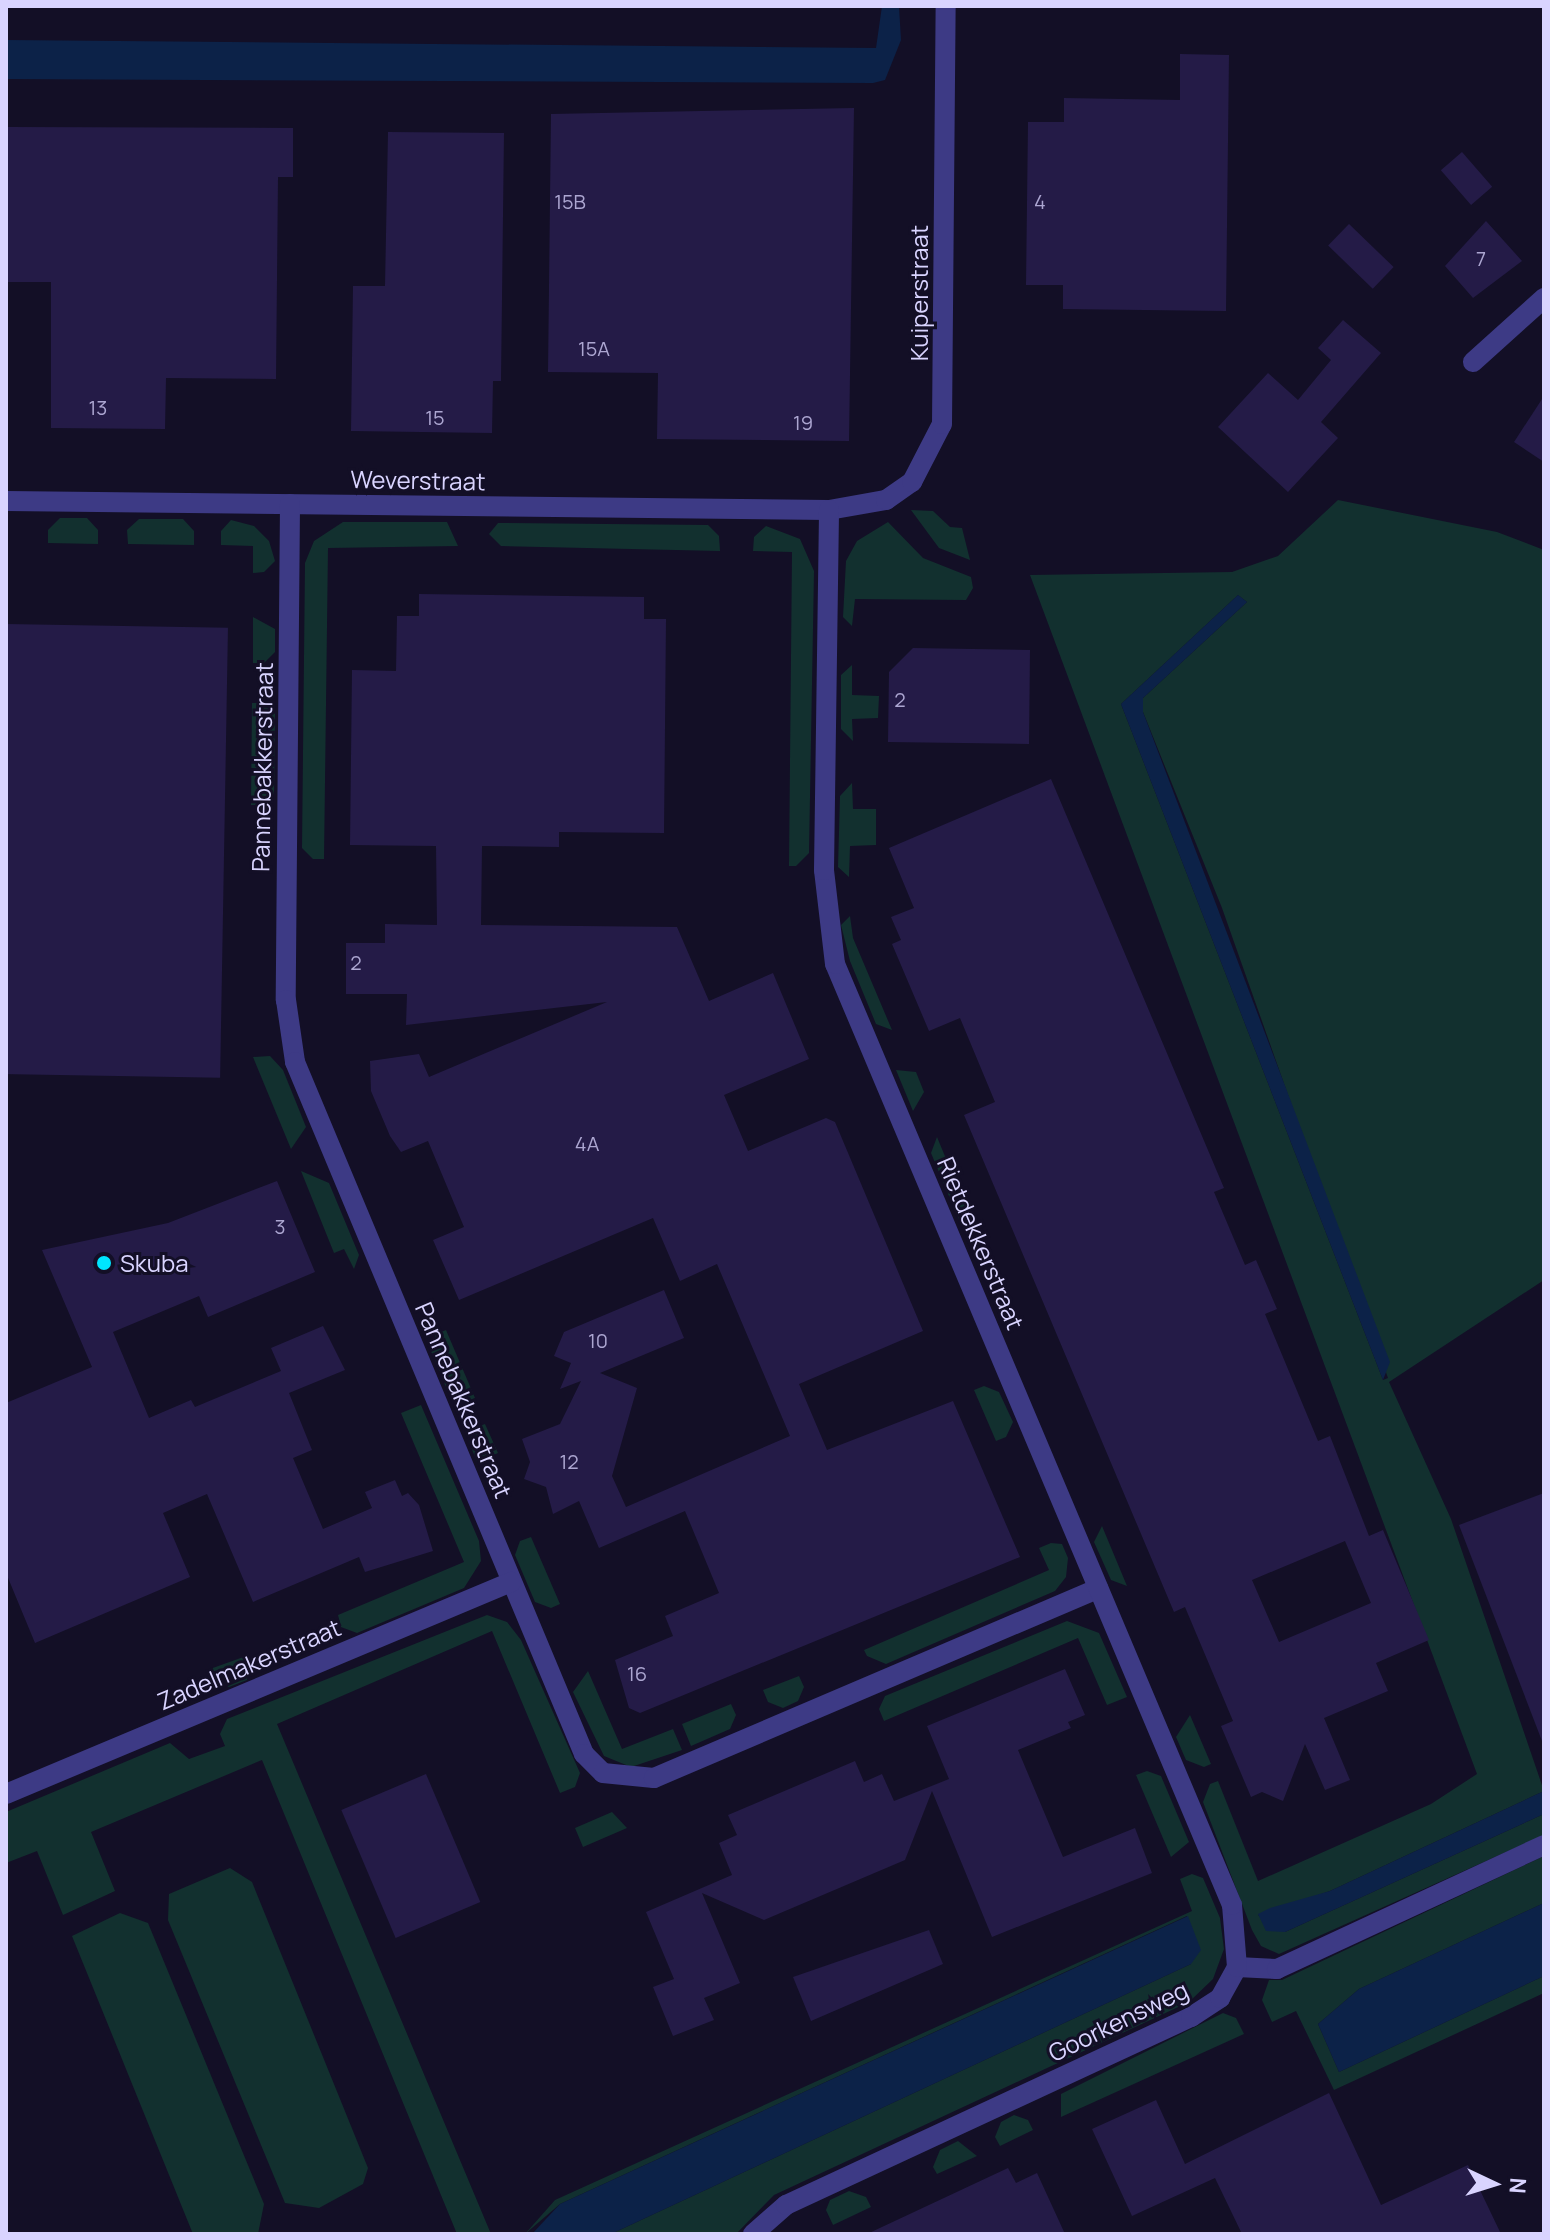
<!DOCTYPE html>
<style>
body{margin:0}
#map{position:relative;width:1550px;height:2240px;overflow:hidden;background:#130f26;font-family:Manrope,sans-serif}
div>[style]{position:absolute}
[style*='--x']{left:calc(var(--x)*1px);top:calc(var(--y)*1px);width:calc(var(--w)*1px);rotate:calc(var(--a)*1deg)}
.green>*{inset:0;background:#12302f}
.water>*{inset:0;background:#0c2248}
.building>*{inset:0;background:#241b47;transform-origin:0 0}
.minor>*{height:20px;margin:-10px;padding:0 10px;transform-origin:10px;border-radius:10px;background:#3d3a85}
.dots>*{width:22px;height:22px;translate:-50% -50%;box-sizing:border-box;border:4px solid #130f26;border-radius:50%}
span{translate:-50% -50%;white-space:nowrap;text-align:center;line-height:1.15;-webkit-text-stroke:6px #130f26;paint-order:stroke}
.number-label{font-size:20px;color:#aca6d1}
.number-label span{-webkit-text-stroke-width:0}
.street-label{font-size:24px;color:#d9d4ff}
.poi-label{font-size:24px;color:#d9d4ff}
.left{translate:0 -50%;text-align:left}
.frame{position:absolute;inset:0;border:8px solid #d9d4ff;pointer-events:none}
.north{position:absolute;left:1454px;top:2144px;width:80px;height:80px;-webkit-text-stroke:6px #130f26;paint-order:stroke;rotate:94deg;font-size:22px;font-weight:700;line-height:32px;text-align:center;color:#d9d4ff}
.north::after{content:'';display:block;margin:auto;width:28px;height:36px;background:#d9d4ff;clip-path:polygon(50% 0,100% 100%,50% 72%,0 100%)}
</style>
<div id="map">
<div class="green">
<i style="clip-path:polygon(evenodd,1338px 500px,1497px 532px,1544px 550px,1544px 1280px,1389px 1382px,1451px 1519px,1544px 1791px,1330px 1891px,1258px 1915px,1285px 1932px,1544px 1814px,1544px 1835px,1279px 1954px,1261px 1946px,1252px 1930px,1203px 1802px,1210px 1784px,1218px 1781px,1258px 1881px,1431px 1804px,1477px 1774px,1030px 575px,1232px 572px,1278px 556px,1338px 500px,1238px 595px,1247px 602px,1143px 698px,1143px 712px,1222px 908px,1388px 1378px,1383px 1380px,1121px 704px,1238px 595px)"></i>
<i style="clip-path:polygon(911px 510px,933px 511px,950px 527px,962px 528px,970px 560px,939px 548px)"></i>
<i style="clip-path:polygon(60px 518px,87px 518px,98px 530px,98px 544px,48px 543px,48px 530px)"></i>
<i style="clip-path:polygon(139px 519px,183px 519px,194px 531px,194px 545px,128px 544px,127px 530px)"></i>
<i style="clip-path:polygon(231px 520px,254px 526px,269px 541px,275px 561px,264px 572px,253px 573px,253px 546px,221px 545px,221px 531px)"></i>
<i style="clip-path:polygon(343px 522px,447px 522px,458px 546px,328px 548px,324px 859px,313px 859px,302px 848px,305px 563px,314px 541px)"></i>
<i style="clip-path:polygon(888px 522px,923px 558px,971px 577px,973px 588px,966px 600px,855px 599px,852px 626px,843px 617px,846px 561px,857px 541px)"></i>
<i style="clip-path:polygon(498px 523px,708px 525px,719px 536px,720px 551px,501px 546px,489px 534px)"></i>
<i style="clip-path:polygon(766px 526px,800px 539px,814px 571px,809px 853px,796px 866px,789px 866px,792px 552px,753px 551px,754px 537px)"></i>
<i style="clip-path:polygon(253px 617px,275px 629px,275px 652px,264px 663px,253px 663px)"></i>
<i style="clip-path:polygon(852px 665px,852px 695px,879px 696px,878px 718px,852px 719px,853px 741px,841px 729px,841px 675px)"></i>
<i style="clip-path:polygon(252px 703px,263px 703px,275px 714px,274px 794px,262px 805px,251px 805px)"></i>
<i style="clip-path:polygon(852px 783px,853px 809px,876px 809px,876px 845px,850px 846px,849px 877px,838px 867px,840px 796px)"></i>
<i style="clip-path:polygon(850px 916px,853px 938px,892px 1030px,876px 1024px,850px 961px,841px 925px)"></i>
<i style="clip-path:polygon(270px 1056px,283px 1070px,306px 1127px,291px 1149px,253px 1057px)"></i>
<i style="clip-path:polygon(896px 1070px,916px 1072px,924px 1092px,913px 1111px)"></i>
<i style="clip-path:polygon(937px 1137px,976px 1231px,961px 1225px,931px 1153px)"></i>
<i style="clip-path:polygon(301px 1171px,329px 1183px,359px 1255px,354px 1269px,344px 1249px,334px 1253px)"></i>
<i style="clip-path:polygon(446px 1330px,475px 1398px,464px 1402px,451px 1399px,430px 1349px,436px 1334px)"></i>
<i style="clip-path:polygon(984px 1386px,999px 1392px,1013px 1422px,1006px 1437px,996px 1441px,974px 1390px)"></i>
<i style="clip-path:polygon(421px 1405px,479px 1541px,481px 1561px,464px 1588px,357px 1633px,341px 1627px,338px 1615px,464px 1562px,401px 1413px)"></i>
<i style="clip-path:polygon(485px 1424px,498px 1453px,477px 1462px,469px 1442px,474px 1428px)"></i>
<i style="clip-path:polygon(1102px 1526px,1127px 1586px,1111px 1580px,1094px 1542px)"></i>
<i style="clip-path:polygon(531px 1537px,560px 1604px,551px 1608px,535px 1602px,515px 1555px,520px 1541px)"></i>
<i style="clip-path:polygon(1051px 1543px,1062px 1544px,1068px 1558px,1066px 1577px,1055px 1591px,886px 1664px,867px 1656px,864px 1650px,1049px 1570px,1039px 1548px)"></i>
<i style="clip-path:polygon(487px 1615px,507px 1622px,521px 1640px,580px 1773px,575px 1787px,560px 1793px,492px 1631px,277px 1724px,491px 2234px,457px 2234px,262px 1760px,91px 1832px,115px 1891px,63px 1915px,37px 1851px,6px 1863px,6px 1812px,170px 1743px,189px 1759px,225px 1746px,220px 1734px,227px 1719px)"></i>
<i style="clip-path:polygon(1067px 1621px,1099px 1633px,1127px 1697px,1107px 1705px,1078px 1638px,884px 1721px,879px 1709px,885px 1696px)"></i>
<i style="clip-path:polygon(249px 1655px,247px 1680px,229px 1687px,214px 1680px,210px 1669px)"></i>
<i style="clip-path:polygon(588px 1671px,622px 1749px,673px 1729px,682px 1750px,631px 1767px,604px 1756px,573px 1692px)"></i>
<i style="clip-path:polygon(799px 1676px,804px 1687px,798px 1701px,783px 1708px,768px 1702px,763px 1690px)"></i>
<i style="clip-path:polygon(731px 1704px,736px 1715px,730px 1729px,691px 1746px,682px 1724px)"></i>
<i style="clip-path:polygon(1190px 1715px,1211px 1764px,1204px 1767px,1186px 1760px,1176px 1737px)"></i>
<i style="clip-path:polygon(1147px 1771px,1161px 1776px,1189px 1842px,1171px 1857px,1136px 1775px)"></i>
<i style="clip-path:polygon(612px 1812px,627px 1828px,583px 1847px,575px 1828px)"></i>
<i style="clip-path:polygon(1544px 1856px,1544px 1903px,1359px 1989px,1318px 2024px,1339px 2072px,1544px 1976px,1544px 1993px,1334px 2090px,1296px 2011px,1272px 2022px,1262px 2000px,1269px 1980px,1282px 1980px)"></i>
<i style="clip-path:polygon(230px 1868px,252px 1882px,368px 2168px,363px 2184px,319px 2208px,285px 2203px,168px 1920px,169px 1894px)"></i>
<i style="clip-path:polygon(1192px 1874px,1203px 1878px,1220px 1918px,1224px 1949px,1213px 1979px,1189px 2002px,774px 2195px,736px 2234px,611px 2234px,1191px 1964px,1187px 1916px,560px 2204px,525px 2234px,555px 2200px,1192px 1911px,1180px 1879px)"></i>
<i style="clip-path:polygon(120px 1913px,148px 1923px,264px 2204px,258px 2234px,193px 2234px,72px 1936px)"></i>
<i style="clip-path:polygon(1223px 2013px,1236px 2018px,1244px 2034px,1061px 2117px,1061px 2094px)"></i>
<i style="clip-path:polygon(1014px 2115px,1028px 2120px,1033px 2130px,1000px 2146px,995px 2137px,1001px 2122px)"></i>
<i style="clip-path:polygon(958px 2141px,977px 2156px,937px 2174px,933px 2167px,940px 2150px)"></i>
<i style="clip-path:polygon(849px 2191px,866px 2197px,871px 2207px,833px 2225px,826px 2210px,830px 2200px)"></i>
</div>
<div class="water">
<i style="clip-path:polygon(882px 6px,899px 6px,901px 40px,885px 80px,873px 83px,6px 79px,6px 40px,876px 48px)"></i>
<i style="clip-path:polygon(1238px 595px,1247px 602px,1143px 698px,1143px 712px,1390px 1362px,1383px 1380px,1121px 704px)"></i>
<i style="clip-path:polygon(1544px 1791px,1544px 1814px,1285px 1932px,1266px 1931px,1258px 1914px,1270px 1908px,1330px 1891px)"></i>
<i style="clip-path:polygon(1544px 1903px,1544px 1976px,1339px 2072px,1318px 2024px,1359px 1989px)"></i>
<i style="clip-path:polygon(1188px 1916px,1201px 1950px,1191px 1964px,611px 2234px,532px 2234px,560px 2204px)"></i>
</div>
<div class="building">
<i style="clip-path:polygon(1180px 54px,1229px 55px,1226px 311px,1063px 309px,1063px 285px,1026px 285px,1028px 122px,1064px 122px,1064px 98px,1180px 100px)"></i>
<i style="clip-path:polygon(854px 108px,849px 441px,657px 439px,658px 373px,548px 372px,551px 114px)"></i>
<i style="clip-path:polygon(6px 127px,293px 128px,293px 177px,278px 177px,276px 379px,166px 378px,165px 429px,51px 428px,51px 282px,6px 282px)"></i>
<i style="clip-path:polygon(388px 132px,504px 133px,501px 381px,493px 381px,492px 433px,351px 431px,353px 286px,385px 286px)"></i>
<i style="left:1462px;top:152px;width:46px;height:28px;rotate:49deg"></i>
<i style="clip-path:polygon(1486px 221px,1522px 261px,1473px 298px,1445px 266px)"></i>
<i style="left:1349px;top:224px;width:62px;height:30px;rotate:44deg"></i>
<i style="clip-path:polygon(1343px 320px,1381px 353px,1321px 422px,1338px 438px,1288px 492px,1218px 427px,1268px 373px,1298px 400px,1331px 360px,1318px 348px)"></i>
<i style="clip-path:polygon(1544px 396px,1544px 462px,1514px 442px)"></i>
<i style="clip-path:polygon(419px 594px,644px 597px,644px 619px,666px 619px,664px 833px,559px 832px,559px 847px,482px 846px,481px 925px,677px 927px,709px 1001px,773px 973px,809px 1059px,724px 1095px,748px 1151px,826px 1118px,835px 1122px,923px 1331px,799px 1384px,827px 1450px,953px 1401px,1020px 1557px,640px 1713px,629px 1708px,615px 1660px,673px 1636px,665px 1616px,719px 1593px,685px 1511px,599px 1548px,579px 1501px,553px 1514px,546px 1487px,524px 1479px,530px 1462px,522px 1439px,560px 1424px,581px 1381px,560px 1389px,571px 1363px,554px 1356px,564px 1332px,664px 1290px,684px 1338px,600px 1373px,637px 1388px,612px 1476px,626px 1507px,790px 1436px,717px 1264px,680px 1281px,653px 1218px,459px 1300px,433px 1240px,464px 1227px,428px 1141px,401px 1152px,390px 1136px,371px 1091px,370px 1061px,419px 1054px,429px 1077px,607px 1002px,406px 1025px,407px 994px,346px 994px,346px 943px,385px 943px,385px 924px,437px 925px,436px 846px,350px 845px,352px 670px,396px 671px,397px 616px,419px 616px)"></i>
<i style="left:6px;top:624px;width:222px;height:450px;rotate:1deg"></i>
<i style="clip-path:polygon(913px 648px,1030px 650px,1029px 744px,888px 742px,889px 672px)"></i>
<i style="clip-path:polygon(evenodd,1051px 779px,1224px 1188px,1214px 1192px,1245px 1265px,1256px 1260px,1277px 1309px,1265px 1314px,1318px 1441px,1330px 1436px,1369px 1536px,1383px 1530px,1429px 1640px,1376px 1663px,1388px 1691px,1324px 1718px,1350px 1780px,1325px 1790px,1305px 1744px,1283px 1801px,1262px 1792px,1251px 1797px,1221px 1726px,1233px 1721px,1185px 1607px,1174px 1612px,964px 1115px,995px 1102px,960px 1018px,929px 1031px,892px 944px,901px 940px,891px 917px,914px 908px,889px 848px,1051px 779px,1345px 1541px,1371px 1603px,1279px 1642px,1252px 1580px,1345px 1541px)"></i>
<i style="clip-path:polygon(277px 1181px,315px 1272px,208px 1317px,199px 1296px,113px 1332px,149px 1418px,191px 1400px,195px 1407px,281px 1371px,271px 1348px,323px 1326px,345px 1370px,289px 1393px,312px 1450px,293px 1458px,323px 1529px,372px 1508px,365px 1492px,395px 1480px,402px 1496px,408px 1493px,419px 1505px,433px 1551px,365px 1572px,359px 1557px,253px 1602px,207px 1494px,163px 1513px,190px 1577px,35px 1643px,6px 1573px,6px 1403px,92px 1367px,42px 1250px,168px 1223px)"></i>
<i style="clip-path:polygon(1544px 1493px,1544px 1740px,1542px 1741px,1459px 1525px)"></i>
<i style="clip-path:polygon(1065px 1669px,1085px 1715px,1068px 1722px,1071px 1728px,1018px 1750px,1063px 1857px,1135px 1828px,1152px 1873px,992px 1937px,932px 1791px,905px 1860px,764px 1920px,702px 1893px,740px 1983px,704px 1998px,714px 2020px,673px 2036px,653px 1987px,674px 1979px,646px 1912px,732px 1875px,719px 1843px,737px 1835px,728px 1815px,855px 1761px,864px 1782px,882px 1774px,894px 1801px,949px 1779px,927px 1726px)"></i>
<i style="left:426px;top:1774px;width:139px;height:92px;rotate:67deg"></i>
<i style="clip-path:polygon(929px 1930px,943px 1964px,811px 2021px,793px 1977px)"></i>
<i style="clip-path:polygon(1329px 2093px,1381px 2205px,1468px 2165px,1501px 2234px,1242px 2234px,1215px 2178px,1132px 2216px,1092px 2129px,1156px 2100px,1185px 2164px)"></i>
<i style="clip-path:polygon(1008px 2168px,1016px 2183px,1037px 2173px,1065px 2234px,867px 2234px)"></i>
</div>
<div class="minor">
<i style="--x:1473;--y:362;--w:96;--a:-42"></i>
<i style="--x:6;--y:501;--w:823;--a:0.63"></i>
<i style="--x:829;--y:510;--w:58;--a:-10"></i>
<i style="--x:886;--y:500;--w:32;--a:-35"></i>
<i style="--x:912;--y:482;--w:65;--a:-62.7"></i>
<i style="--x:942;--y:424;--w:418;--a:-89.5"></i>
<i style="--x:290;--y:504;--w:496;--a:90.5"></i>
<i style="--x:286;--y:1000;--w:63;--a:81.7"></i>
<i style="--x:295;--y:1062;--w:750;--a:67.33"></i>
<i style="--x:584;--y:1754;--w:27;--a:45"></i>
<i style="--x:603;--y:1773;--w:51;--a:5.6"></i>
<i style="--x:654;--y:1778;--w:483;--a:-23.1"></i>
<i style="--x:6;--y:1794;--w:548;--a:-22.77"></i>
<i style="--x:1237;--y:1967;--w:40;--a:2.9"></i>
<i style="--x:1277;--y:1969;--w:294;--a:-24.9"></i>
<i style="--x:753;--y:2234;--w:44;--a:-41.3"></i>
<i style="--x:786;--y:2205;--w:447;--a:-24.9"></i>
<i style="--x:1191;--y:2017;--w:35;--a:-33"></i>
<i style="--x:1220;--y:1998;--w:35;--a:-61"></i>
<i style="--x:1237;--y:1967;--w:62;--a:-94.6"></i>
<i style="--x:1232;--y:1905;--w:1021;--a:-112.87"></i>
<i style="--x:835;--y:964;--w:95;--a:-96.7"></i>
<i style="--x:824;--y:870;--w:360;--a:-89.2"></i>
</div>
<div class="dots">
<i style="left:104px;top:1263px;background:#00e5ff"></i>
</div>
<div class="number-label">
<span style="left:570px;top:201px">15B</span>
<span style="left:1040px;top:201px">4</span>
<span style="left:1481px;top:258px">7</span>
<span style="left:594px;top:348px">15A</span>
<span style="left:98px;top:407px">13</span>
<span style="left:435px;top:417px">15</span>
<span style="left:803px;top:422px">19</span>
<span style="left:900px;top:699px">2</span>
<span style="left:356px;top:962px">2</span>
<span style="left:587px;top:1143px">4A</span>
<span style="left:280px;top:1226px">3</span>
<span style="left:598px;top:1340px">10</span>
<span style="left:569px;top:1461px">12</span>
<span style="left:637px;top:1673px">16</span>
</div>
<div class="street-label">
<span style="left:919px;top:293px;rotate:-90deg">Kuiperstraat</span>
<span style="left:418px;top:480px;rotate:1deg">Weverstraat</span>
<span style="left:262px;top:767px;rotate:-89deg">Pannebakkerstraat</span>
<span style="left:981px;top:1243px;rotate:67deg">Rietdekkerstraat</span>
<span style="left:464px;top:1400px;rotate:67deg">Pannebakkerstraat</span>
<span style="left:249px;top:1664px;rotate:-23deg">Zadelmakerstraat</span>
<span style="left:1118px;top:2021px;rotate:-26deg">Goorkensweg</span>
</div>
<div class="poi-label">
<span class="left" style="left:120px;top:1263px">Skuba</span>
</div>
<div class="frame"></div>
<div class="north">N</div>
</div>
